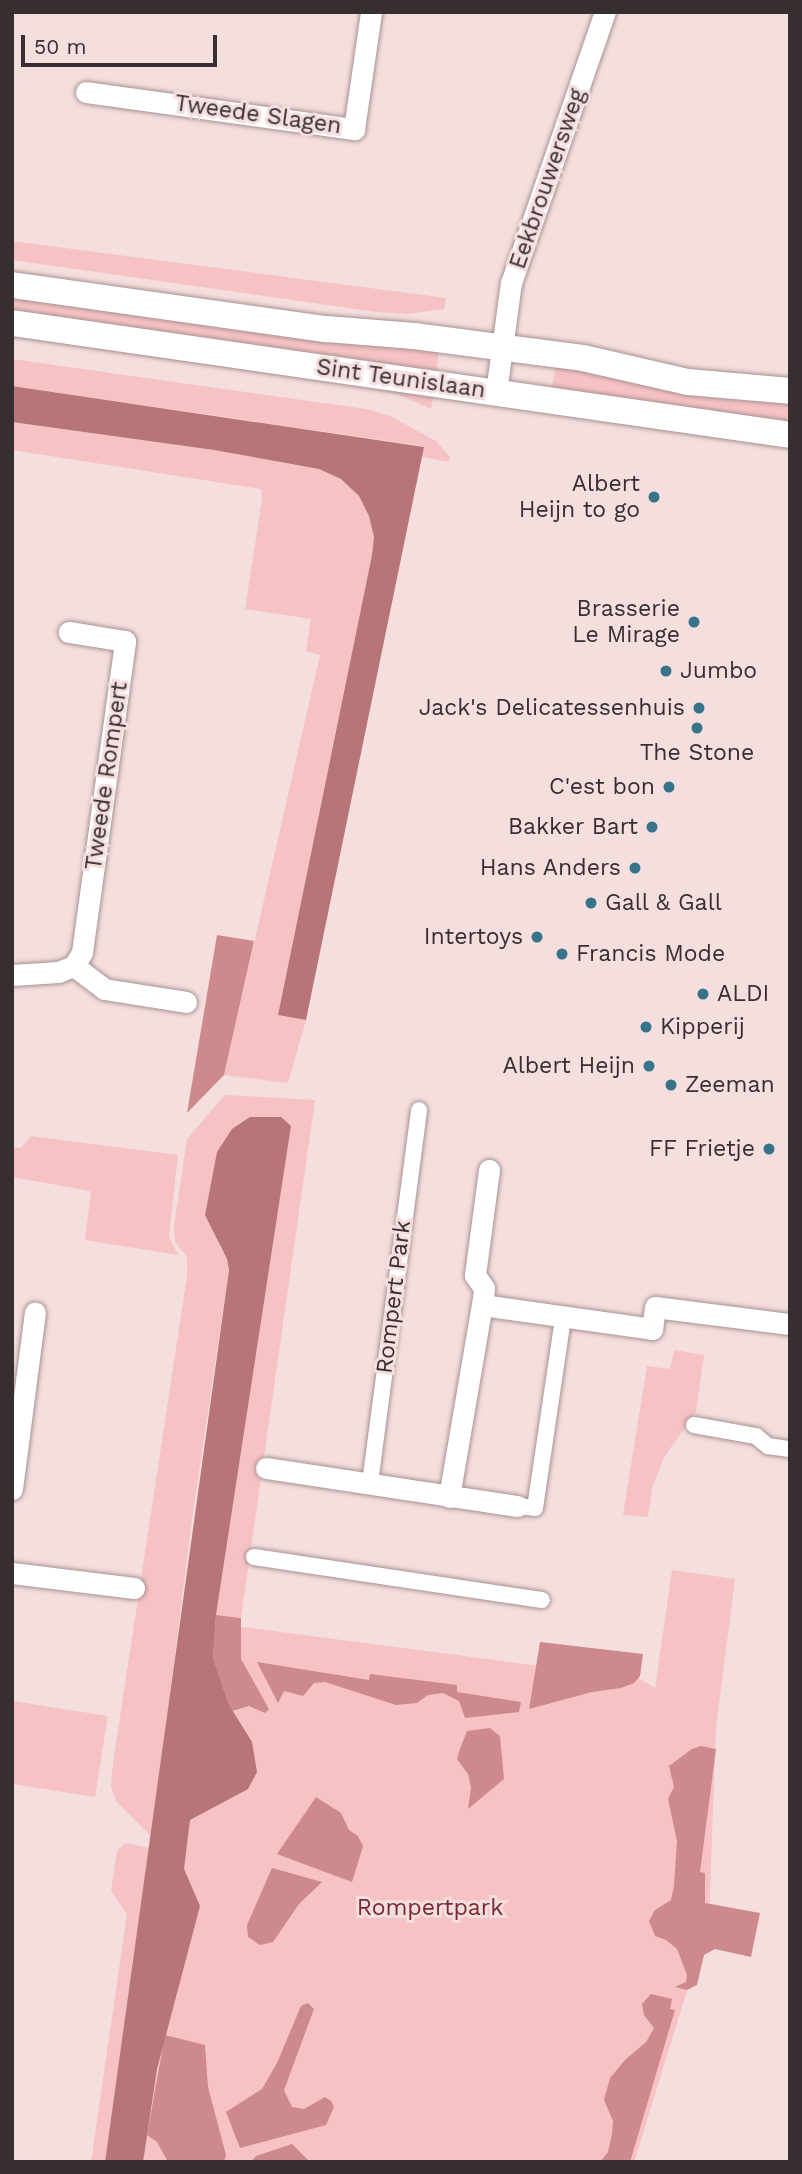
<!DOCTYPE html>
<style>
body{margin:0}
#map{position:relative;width:802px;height:2174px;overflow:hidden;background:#f4dede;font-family:"Work Sans",sans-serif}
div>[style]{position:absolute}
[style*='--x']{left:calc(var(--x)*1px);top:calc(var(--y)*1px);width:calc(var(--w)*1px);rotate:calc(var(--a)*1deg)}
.green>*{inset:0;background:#f7c2c3;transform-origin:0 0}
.forest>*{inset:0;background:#cd898b}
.water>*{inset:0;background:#b77578}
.roads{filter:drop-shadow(0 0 2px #a79292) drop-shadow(0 0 2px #a79292)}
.pedestrian>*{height:16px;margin:-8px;padding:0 8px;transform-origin:8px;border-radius:8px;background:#fff}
.minor>*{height:21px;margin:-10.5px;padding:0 10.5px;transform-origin:10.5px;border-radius:10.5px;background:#fff}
.tertiary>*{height:26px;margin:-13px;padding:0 13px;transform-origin:13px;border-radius:13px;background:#fff}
.dots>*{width:19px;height:19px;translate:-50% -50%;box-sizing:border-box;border:4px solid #f4dede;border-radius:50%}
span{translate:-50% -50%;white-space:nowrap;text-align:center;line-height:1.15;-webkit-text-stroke:6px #f4dede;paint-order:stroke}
.street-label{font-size:23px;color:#372f2f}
.poi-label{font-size:23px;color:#372f2f}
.right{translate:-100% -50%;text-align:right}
.left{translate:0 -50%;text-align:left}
.park-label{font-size:23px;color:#7a2831}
.frame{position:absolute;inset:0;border:14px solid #372f2f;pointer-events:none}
.scale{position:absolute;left:21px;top:35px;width:196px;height:32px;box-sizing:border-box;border:4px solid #372f2f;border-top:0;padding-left:9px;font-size:21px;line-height:24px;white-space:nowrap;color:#372f2f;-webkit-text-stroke:5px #f4dede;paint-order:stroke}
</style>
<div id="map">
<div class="green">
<i style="clip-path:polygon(12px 241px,446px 298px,444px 309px,407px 314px,376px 312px,12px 260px)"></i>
<i style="clip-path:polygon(12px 294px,439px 350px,436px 375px,12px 316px)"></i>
<i style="clip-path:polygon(12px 331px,434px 391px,431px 409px,397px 394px,379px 390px,12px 337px)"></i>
<i style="clip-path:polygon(12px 359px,366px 409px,390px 416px,436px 441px,450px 457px,449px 462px,422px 457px,423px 446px,12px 386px)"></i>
<i style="left:556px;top:362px;width:237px;height:30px;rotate:9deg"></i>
<i style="clip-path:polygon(12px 422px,214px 450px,319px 469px,341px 479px,359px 496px,369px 516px,374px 537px,372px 555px,278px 1014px,306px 1020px,288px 1083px,224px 1075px,320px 655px,306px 651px,311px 619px,245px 609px,262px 499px,261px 489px,12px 450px)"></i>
<i style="clip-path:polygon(225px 1095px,315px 1100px,241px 1618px,216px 1615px,291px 1126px,218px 1243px,227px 1259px,229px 1270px,192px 1519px,152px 1837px,116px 1801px,111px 1786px,113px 1763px,187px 1276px,187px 1257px,175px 1242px,174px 1226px,187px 1139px)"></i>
<i style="clip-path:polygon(31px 1136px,178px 1155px,169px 1237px,178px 1255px,85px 1240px,91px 1191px,12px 1177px,12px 1147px,21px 1148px)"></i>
<i style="clip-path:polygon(674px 1350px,704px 1355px,696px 1412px,664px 1457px,652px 1488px,648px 1517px,623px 1515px,647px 1366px,670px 1369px)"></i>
<i style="clip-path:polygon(672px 1570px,735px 1579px,716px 1727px,709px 1920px,634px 2162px,138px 2162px,211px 1623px,640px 1679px,655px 1688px)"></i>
<i style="left:13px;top:1701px;width:96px;height:82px;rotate:9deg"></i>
<i style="clip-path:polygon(126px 1843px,149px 1848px,105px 2162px,91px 2162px,127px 1914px,111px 1891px,117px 1850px)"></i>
</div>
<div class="forest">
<i style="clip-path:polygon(217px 935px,254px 941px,224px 1075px,187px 1113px)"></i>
<i style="clip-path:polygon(216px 1615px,241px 1618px,241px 1659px,269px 1709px,265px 1713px,249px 1706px,232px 1711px,229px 1705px,213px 1658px)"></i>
<i style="clip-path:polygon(540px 1642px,643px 1654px,640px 1676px,634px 1683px,621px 1688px,592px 1692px,529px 1709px)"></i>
<i style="clip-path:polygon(257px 1662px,369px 1680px,370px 1674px,457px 1685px,457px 1692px,521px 1702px,519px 1712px,465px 1718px,459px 1701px,443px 1693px,428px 1695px,417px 1703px,396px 1705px,325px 1682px,314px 1683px,303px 1696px,284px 1691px,278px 1703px)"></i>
<i style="clip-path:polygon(490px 1728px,500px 1736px,504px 1779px,468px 1809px,471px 1788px,468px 1774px,457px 1759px,460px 1749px,467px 1731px)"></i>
<i style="clip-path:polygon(701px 1746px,716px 1749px,700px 1872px,705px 1873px,705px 1903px,760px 1913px,751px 1957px,715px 1949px,704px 1955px,697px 1985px,687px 1990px,675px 1987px,686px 1982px,687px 1975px,677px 1949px,666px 1940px,655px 1936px,649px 1921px,655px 1910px,671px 1900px,674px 1886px,677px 1841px,668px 1799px,674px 1787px,669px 1766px,692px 1749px)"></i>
<i style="clip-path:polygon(316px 1797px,341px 1813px,349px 1830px,358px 1836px,363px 1846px,352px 1882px,277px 1854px)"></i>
<i style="clip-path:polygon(272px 1868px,322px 1882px,299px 1904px,273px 1942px,260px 1945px,248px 1937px,247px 1925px)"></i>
<i style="clip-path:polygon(651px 1994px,672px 1999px,670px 2009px,675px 2010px,630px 2162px,600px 2162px,608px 2152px,612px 2134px,613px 2121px,604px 2100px,610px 2078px,625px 2060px,646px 2042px,654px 2028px,644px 2015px,642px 2004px)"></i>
<i style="clip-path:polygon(308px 2003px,314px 2009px,284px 2090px,292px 2107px,304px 2109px,325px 2097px,331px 2101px,334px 2107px,326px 2125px,240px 2148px,226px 2112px,262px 2089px,277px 2063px,301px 2006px)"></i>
<i style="clip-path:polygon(165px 2035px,205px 2045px,208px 2087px,226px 2155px,224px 2162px,168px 2162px,157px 2142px,147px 2135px)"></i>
<i style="clip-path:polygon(292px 2144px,310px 2162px,251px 2162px,256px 2156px)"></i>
</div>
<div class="water">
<i style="clip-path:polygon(12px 386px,424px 447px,306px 1020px,278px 1015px,372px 555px,374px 537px,369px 516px,359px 496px,341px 479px,319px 469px,214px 450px,12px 422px)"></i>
<i style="clip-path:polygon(250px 1117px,281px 1117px,291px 1126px,216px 1615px,213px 1658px,229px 1705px,252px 1742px,257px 1772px,248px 1789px,190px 1820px,184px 1869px,200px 1906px,157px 2069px,143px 2162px,105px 2162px,229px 1270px,227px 1259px,205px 1215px,217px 1152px,232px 1129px)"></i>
</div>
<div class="roads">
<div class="pedestrian">
<i style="--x:694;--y:1425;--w:63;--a:10.1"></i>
<i style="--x:756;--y:1436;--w:16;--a:40"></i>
<i style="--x:768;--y:1446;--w:22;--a:8"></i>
<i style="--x:370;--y:1483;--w:376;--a:-82.5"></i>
<i style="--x:517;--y:1506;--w:18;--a:6"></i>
<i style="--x:535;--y:1508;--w:191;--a:-81.6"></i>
<i style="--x:254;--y:1557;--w:291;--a:8.5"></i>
</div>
<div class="minor">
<i style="--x:86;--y:92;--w:271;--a:7.9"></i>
<i style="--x:354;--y:129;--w:118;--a:-81.7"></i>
<i style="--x:496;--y:392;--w:110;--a:-82.2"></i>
<i style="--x:511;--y:283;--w:287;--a:-70.9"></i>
<i style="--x:74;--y:966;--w:38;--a:37"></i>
<i style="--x:104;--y:989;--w:83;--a:9"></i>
<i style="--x:12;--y:975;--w:46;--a:-3.7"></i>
<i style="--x:58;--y:972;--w:17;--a:-21"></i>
<i style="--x:74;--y:966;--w:16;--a:-60"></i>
<i style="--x:82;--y:952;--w:314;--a:-82.1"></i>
<i style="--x:125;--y:641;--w:57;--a:-170.9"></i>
<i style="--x:482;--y:1305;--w:172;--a:8"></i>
<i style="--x:652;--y:1329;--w:22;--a:-82"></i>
<i style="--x:655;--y:1307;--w:136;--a:7.2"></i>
<i style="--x:266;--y:1468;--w:254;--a:8.6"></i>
<i style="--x:12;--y:1489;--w:178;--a:-82.6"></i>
<i style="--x:449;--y:1497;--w:202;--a:-80.3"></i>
<i style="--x:483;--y:1298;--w:10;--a:-84"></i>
<i style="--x:484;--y:1288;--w:16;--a:-125"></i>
<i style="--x:475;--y:1275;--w:106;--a:-82.4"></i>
<i style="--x:12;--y:1573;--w:123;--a:7"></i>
</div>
<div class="tertiary">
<i style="--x:12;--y:285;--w:318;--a:8"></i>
<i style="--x:327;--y:329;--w:87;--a:4.6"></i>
<i style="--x:414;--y:336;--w:170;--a:7.4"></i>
<i style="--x:583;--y:358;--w:108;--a:12.9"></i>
<i style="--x:688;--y:382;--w:102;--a:5"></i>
<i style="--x:12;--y:323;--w:786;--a:8.19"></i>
</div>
</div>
<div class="dots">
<i style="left:654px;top:497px;background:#37738a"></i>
<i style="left:694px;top:622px;background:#37738a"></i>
<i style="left:666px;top:671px;background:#37738a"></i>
<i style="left:699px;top:708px;background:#37738a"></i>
<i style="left:697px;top:728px;background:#37738a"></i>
<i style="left:669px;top:787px;background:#37738a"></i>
<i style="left:652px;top:827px;background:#37738a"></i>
<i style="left:635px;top:868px;background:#37738a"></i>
<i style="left:591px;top:903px;background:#37738a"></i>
<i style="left:537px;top:937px;background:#37738a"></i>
<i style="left:562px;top:954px;background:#37738a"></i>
<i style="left:703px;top:994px;background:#37738a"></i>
<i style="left:646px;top:1027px;background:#37738a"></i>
<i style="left:649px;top:1066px;background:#37738a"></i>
<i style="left:671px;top:1085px;background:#37738a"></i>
<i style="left:769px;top:1149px;background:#37738a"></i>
</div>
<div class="street-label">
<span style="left:258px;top:115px;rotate:8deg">Tweede Slagen</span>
<span style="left:548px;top:179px;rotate:-71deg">Eekbrouwersweg</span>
<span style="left:401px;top:379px;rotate:8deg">Sint Teunislaan</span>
<span style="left:107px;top:776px;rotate:-82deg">Tweede Rompert</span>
<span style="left:394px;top:1297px;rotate:-83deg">Rompert Park</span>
</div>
<div class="poi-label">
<span class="right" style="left:640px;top:497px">Albert<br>Heijn to go</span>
<span class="right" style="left:680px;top:622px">Brasserie<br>Le Mirage</span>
<span class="left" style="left:680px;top:671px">Jumbo</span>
<span class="right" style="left:685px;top:708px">Jack's Delicatessenhuis</span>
<span style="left:697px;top:753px">The Stone</span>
<span class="right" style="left:655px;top:787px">C'est bon</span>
<span class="right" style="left:638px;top:827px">Bakker Bart</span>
<span class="right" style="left:621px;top:868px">Hans Anders</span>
<span class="left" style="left:605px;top:903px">Gall &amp; Gall</span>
<span class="right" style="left:523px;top:937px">Intertoys</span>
<span class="left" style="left:576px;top:954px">Francis Mode</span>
<span class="left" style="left:717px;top:994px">ALDI</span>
<span class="left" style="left:660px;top:1027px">Kipperij</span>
<span class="right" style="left:635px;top:1066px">Albert Heijn</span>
<span class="left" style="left:685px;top:1085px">Zeeman</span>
<span class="right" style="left:755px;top:1149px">FF Frietje</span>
</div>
<div class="park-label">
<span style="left:430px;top:1908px">Rompertpark</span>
</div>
<div class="frame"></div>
<div class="scale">50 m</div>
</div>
